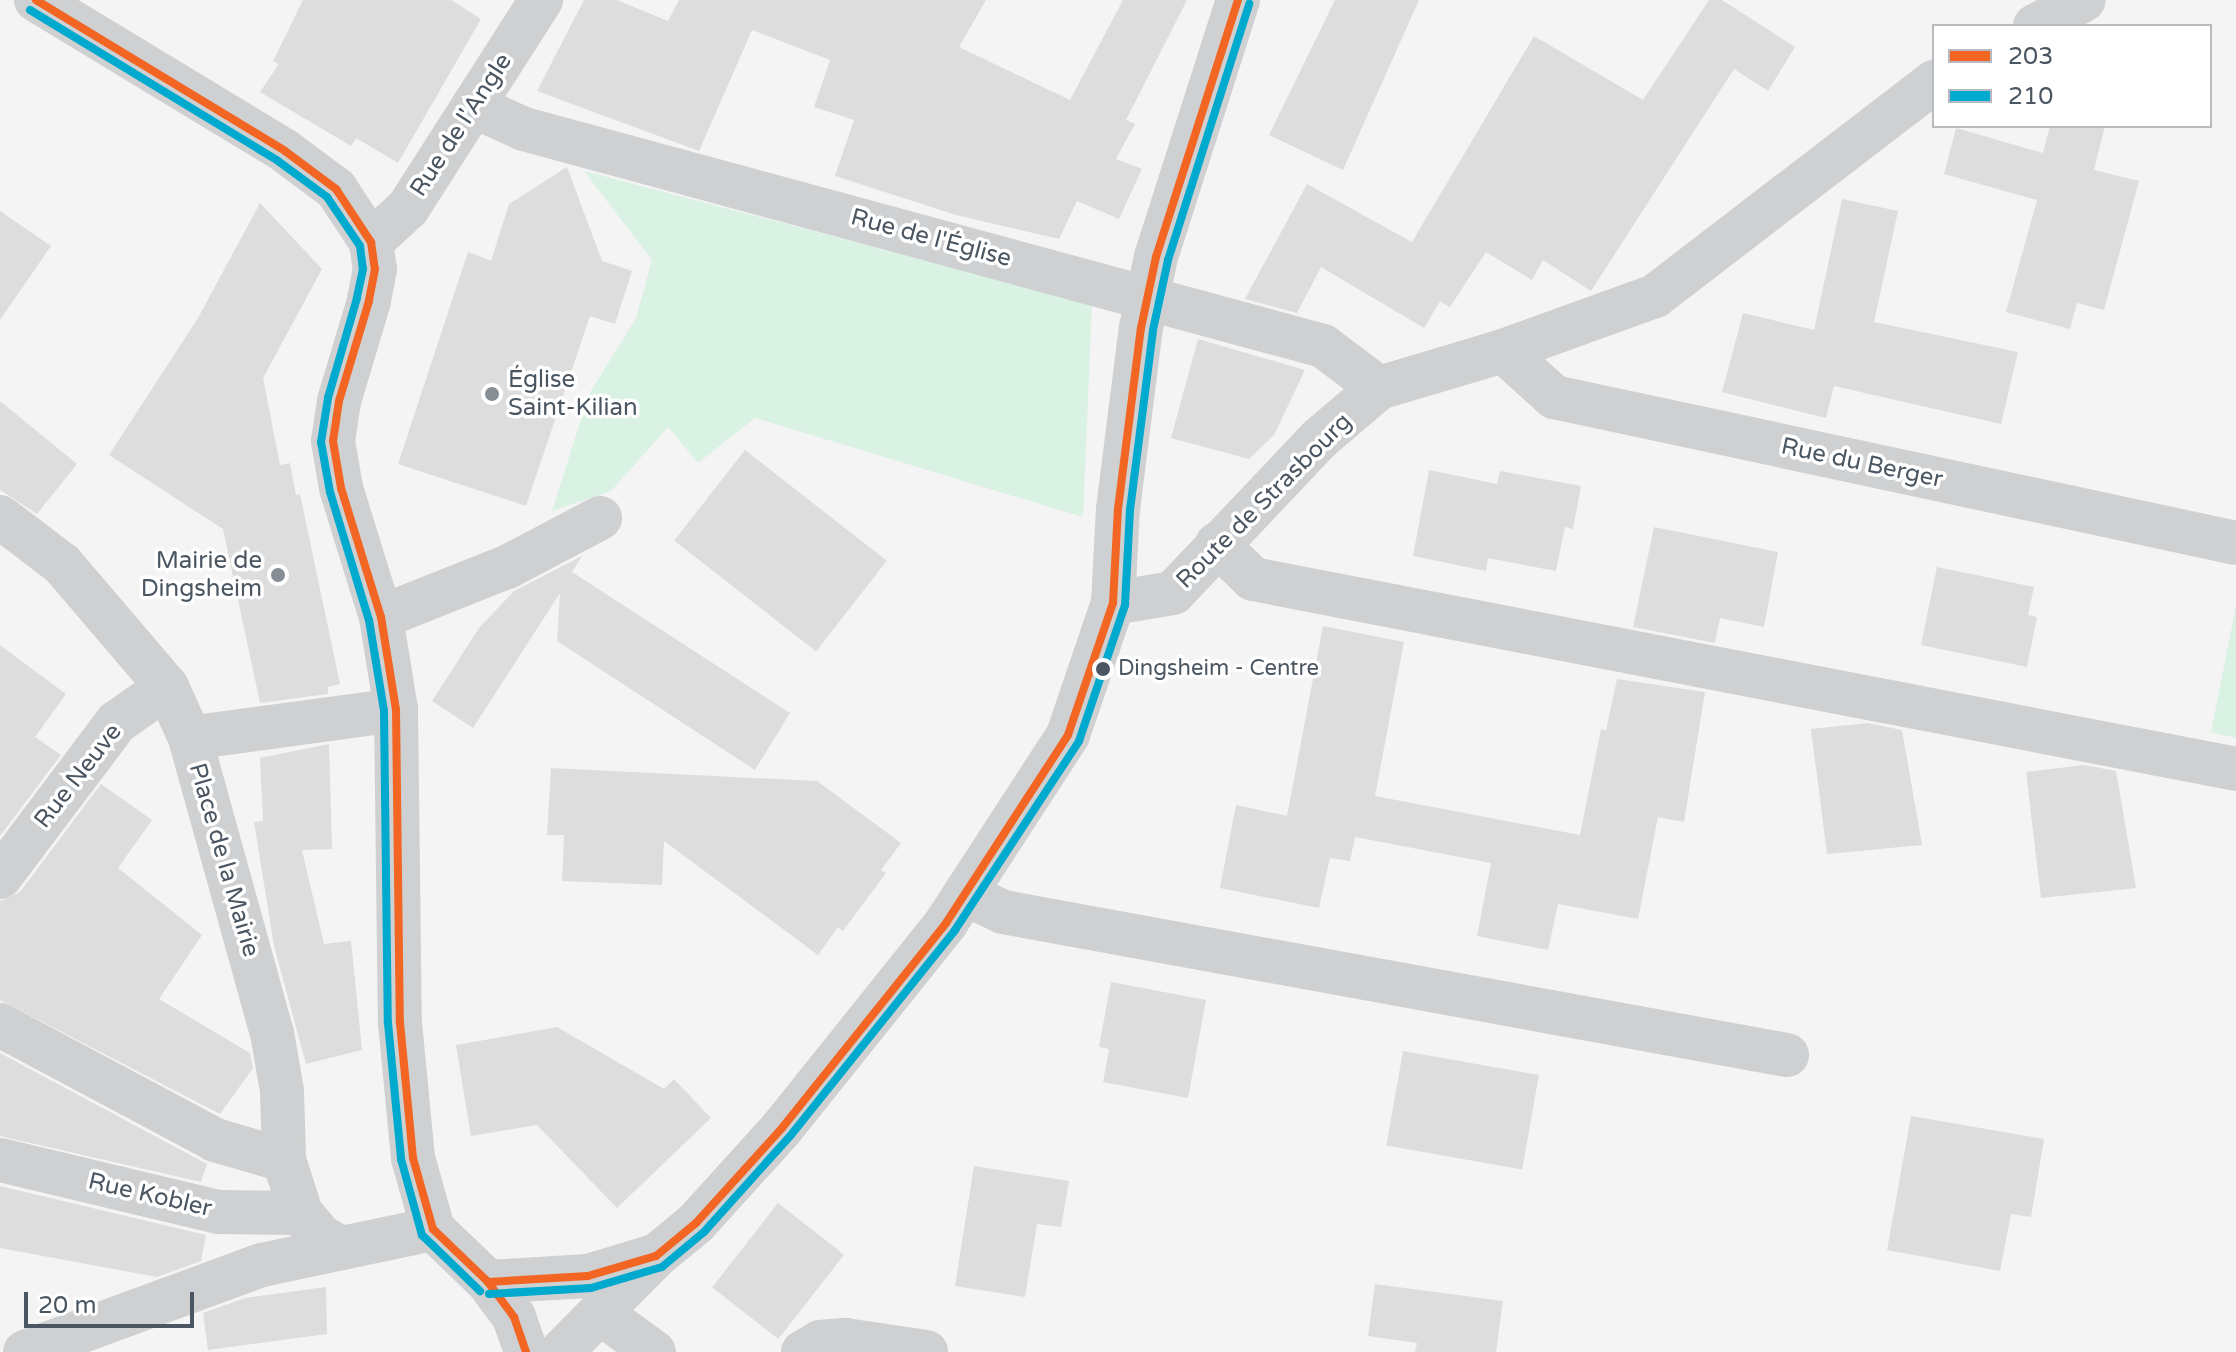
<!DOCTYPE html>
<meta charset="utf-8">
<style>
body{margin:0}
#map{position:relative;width:2236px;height:1352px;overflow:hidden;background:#f4f4f4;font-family:"Varela Round",sans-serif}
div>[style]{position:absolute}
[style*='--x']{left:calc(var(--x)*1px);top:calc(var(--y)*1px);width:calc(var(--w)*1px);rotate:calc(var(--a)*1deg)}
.green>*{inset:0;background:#d9f2e3}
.building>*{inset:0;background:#ddddde;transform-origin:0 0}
.minor>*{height:44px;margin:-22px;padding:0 22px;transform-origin:22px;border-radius:22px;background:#ced0d2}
.bus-1>*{height:8px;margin:-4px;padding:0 4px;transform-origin:4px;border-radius:4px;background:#f26522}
.bus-2>*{height:8px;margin:-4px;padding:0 4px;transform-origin:4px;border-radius:4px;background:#00a9ce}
.dots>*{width:22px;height:22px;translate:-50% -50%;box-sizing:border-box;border:4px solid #fff;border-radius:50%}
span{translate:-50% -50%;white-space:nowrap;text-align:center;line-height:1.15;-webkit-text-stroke:7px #fff;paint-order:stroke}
.bus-label{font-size:22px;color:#4a5661}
.left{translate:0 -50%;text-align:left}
.street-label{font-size:24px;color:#4a5661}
.poi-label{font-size:24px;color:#4a5661}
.right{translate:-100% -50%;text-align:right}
.legend{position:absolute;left:1932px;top:24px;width:280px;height:104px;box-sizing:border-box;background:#fff;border:2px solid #b7bbc0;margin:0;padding:10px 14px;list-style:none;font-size:24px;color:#4a5661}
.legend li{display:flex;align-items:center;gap:16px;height:40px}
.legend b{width:40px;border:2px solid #b7bbc0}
.scale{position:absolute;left:24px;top:1292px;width:170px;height:36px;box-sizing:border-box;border:4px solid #4a5661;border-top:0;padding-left:10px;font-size:24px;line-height:28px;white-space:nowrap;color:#4a5661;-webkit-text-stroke:6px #fff;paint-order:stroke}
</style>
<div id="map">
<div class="green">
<i style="clip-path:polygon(584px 171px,1092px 304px,1083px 517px,755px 418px,698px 463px,668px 427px,611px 491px,552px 511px,589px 394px,636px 318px,652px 260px)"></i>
<i style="clip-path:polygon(2236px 606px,2236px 738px,2211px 732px)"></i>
</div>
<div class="building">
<i style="clip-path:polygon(303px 0,451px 0,481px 19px,398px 163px,356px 138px,351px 146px,260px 92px,279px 64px,273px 61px)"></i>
<i style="clip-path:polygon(584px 0,617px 0,668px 21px,679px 0,986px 0,959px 47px,1070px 100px,1123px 0,1187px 0,1126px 120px,1135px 124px,1116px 159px,1142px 169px,1119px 219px,1077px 201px,1059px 239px,956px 215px,835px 176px,854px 120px,814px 107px,830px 60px,752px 30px,699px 151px,537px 91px)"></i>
<i style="clip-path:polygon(1335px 0,1419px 0,1343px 170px,1269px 135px)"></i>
<i style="clip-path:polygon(1709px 0,1722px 0,1795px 47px,1768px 91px,1734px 69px,1591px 291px,1543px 260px,1532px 280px,1486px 252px,1450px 307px,1440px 301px,1424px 328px,1321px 267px,1297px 313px,1245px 299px,1307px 184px,1412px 242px,1534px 36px,1643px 100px)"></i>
<i style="clip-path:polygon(2050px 126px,2105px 126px,2094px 170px,2139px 181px,2104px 310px,2077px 303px,2070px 329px,2006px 312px,2037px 200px,1944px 174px,1956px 128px,2043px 153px)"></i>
<i style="clip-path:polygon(567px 167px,602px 261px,632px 271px,615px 324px,590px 316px,526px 506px,398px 464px,468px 252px,491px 261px,509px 204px)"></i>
<i style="clip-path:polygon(1842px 199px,1898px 211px,1874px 322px,2018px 352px,2001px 424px,1834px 386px,1826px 418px,1722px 392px,1743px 313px,1814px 330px)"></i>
<i style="clip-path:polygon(260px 203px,322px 269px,263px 378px,280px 465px,290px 463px,296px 495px,300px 494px,340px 684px,328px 687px,328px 694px,260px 703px,223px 529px,109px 455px,198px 318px)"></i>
<i style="clip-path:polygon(0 211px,51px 246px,0 320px)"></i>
<i style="clip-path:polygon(1198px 339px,1305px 370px,1274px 435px,1249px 459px,1171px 438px)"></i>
<i style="clip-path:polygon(0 401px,77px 464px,37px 514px,0 490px)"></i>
<i style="left:745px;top:450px;width:180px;height:115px;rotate:38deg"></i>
<i style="clip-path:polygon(1429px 470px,1497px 484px,1500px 471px,1581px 486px,1573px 529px,1565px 527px,1556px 571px,1488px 558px,1486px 571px,1413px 556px)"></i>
<i style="clip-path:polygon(1654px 527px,1778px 552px,1764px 627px,1720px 618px,1715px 643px,1633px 627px)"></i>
<i style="clip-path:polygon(582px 556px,572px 572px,790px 713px,755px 770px,557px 641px,560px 593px,473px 728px,432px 701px,479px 628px,514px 591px)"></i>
<i style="clip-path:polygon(1937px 567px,2034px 587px,2028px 615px,2037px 617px,2027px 667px,1921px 645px)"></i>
<i style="clip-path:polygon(1323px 626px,1404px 642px,1375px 796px,1580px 835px,1601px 729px,1606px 730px,1617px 679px,1705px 692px,1684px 822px,1658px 817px,1638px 919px,1558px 904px,1548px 950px,1477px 936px,1491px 863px,1355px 837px,1350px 861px,1330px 858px,1319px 908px,1220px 888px,1236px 805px,1287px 816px)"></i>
<i style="clip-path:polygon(0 645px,66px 694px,35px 737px,61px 755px,0 836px)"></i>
<i style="clip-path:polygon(1868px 723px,1902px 730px,1922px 845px,1827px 854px,1811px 729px)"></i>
<i style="clip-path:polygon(329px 744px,332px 849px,302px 850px,324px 944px,351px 941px,362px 1050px,306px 1064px,274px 946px,254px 822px,263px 821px,260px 758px)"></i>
<i style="clip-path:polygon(2084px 765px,2116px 771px,2136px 888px,2041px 898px,2026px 772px)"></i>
<i style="clip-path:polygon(551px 768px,817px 781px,901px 843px,881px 870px,886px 873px,843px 931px,838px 927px,818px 955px,664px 841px,662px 885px,562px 881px,564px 835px,547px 835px)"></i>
<i style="clip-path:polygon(101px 784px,152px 820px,118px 868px,202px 935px,159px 999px,250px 1053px,253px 1068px,220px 1114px,0 1000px,0 901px,20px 892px)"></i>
<i style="clip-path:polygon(1111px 982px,1206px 1000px,1188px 1098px,1103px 1082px,1109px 1049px,1099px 1047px)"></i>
<i style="clip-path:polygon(557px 1027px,664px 1089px,674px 1079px,711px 1118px,617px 1208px,537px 1125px,471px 1136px,456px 1045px)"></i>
<i style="left:1403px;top:1051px;width:138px;height:96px;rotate:10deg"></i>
<i style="clip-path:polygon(0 1053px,207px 1164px,201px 1182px,0 1136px)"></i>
<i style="clip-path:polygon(1911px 1116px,2044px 1139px,2031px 1217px,2011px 1214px,2000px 1271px,1887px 1250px)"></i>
<i style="clip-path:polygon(974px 1166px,1069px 1181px,1061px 1227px,1037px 1224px,1025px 1297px,955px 1286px)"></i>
<i style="clip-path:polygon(0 1186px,206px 1235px,201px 1261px,157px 1277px,0 1248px)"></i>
<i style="left:778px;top:1203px;width:84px;height:107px;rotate:38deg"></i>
<i style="clip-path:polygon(1375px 1284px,1503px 1301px,1496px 1352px,1415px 1352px,1417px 1343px,1368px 1336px)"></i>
<i style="clip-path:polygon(326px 1287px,327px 1334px,208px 1350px,203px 1313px,245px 1298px)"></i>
</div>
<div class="minor">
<i style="--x:36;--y:0;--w:291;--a:31.2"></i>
<i style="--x:285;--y:151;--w:64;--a:36.7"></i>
<i style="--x:336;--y:189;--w:64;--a:56.6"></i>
<i style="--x:371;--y:242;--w:27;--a:82"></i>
<i style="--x:375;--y:269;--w:33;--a:101"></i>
<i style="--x:369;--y:301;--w:104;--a:106.7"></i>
<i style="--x:339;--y:401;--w:40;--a:98.5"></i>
<i style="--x:333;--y:441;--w:48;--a:80.3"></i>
<i style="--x:341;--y:488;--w:135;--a:72.8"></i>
<i style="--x:381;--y:617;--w:94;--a:80.8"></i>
<i style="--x:396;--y:710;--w:313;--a:89.3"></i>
<i style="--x:400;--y:1023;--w:136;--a:84.5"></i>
<i style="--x:413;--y:1158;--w:74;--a:74.3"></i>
<i style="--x:433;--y:1229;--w:76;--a:43.9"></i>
<i style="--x:488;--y:1282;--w:44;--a:53.4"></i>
<i style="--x:514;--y:1317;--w:37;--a:71"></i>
<i style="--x:2035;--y:26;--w:55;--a:-28"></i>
<i style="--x:473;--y:106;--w:56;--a:24.3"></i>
<i style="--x:524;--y:129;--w:828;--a:15.19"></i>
<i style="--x:1323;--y:346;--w:70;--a:36.9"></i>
<i style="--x:371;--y:242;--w:50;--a:-42.6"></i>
<i style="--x:408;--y:208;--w:247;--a:-57.4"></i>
<i style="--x:1503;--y:351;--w:69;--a:42"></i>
<i style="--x:1554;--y:397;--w:697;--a:12.08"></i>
<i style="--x:0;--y:517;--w:78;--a:37.2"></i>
<i style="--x:62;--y:564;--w:162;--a:49.5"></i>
<i style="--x:167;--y:687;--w:56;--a:65.7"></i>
<i style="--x:1217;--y:544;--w:50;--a:44.2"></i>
<i style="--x:1253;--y:579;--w:1001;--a:10.94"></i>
<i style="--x:1113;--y:603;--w:61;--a:-9.5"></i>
<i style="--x:1173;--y:593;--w:212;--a:-46.5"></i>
<i style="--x:1319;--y:439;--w:79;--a:-40.4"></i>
<i style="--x:1379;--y:388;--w:129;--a:-16.6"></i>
<i style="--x:1503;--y:351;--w:162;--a:-19.9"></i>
<i style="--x:1655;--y:296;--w:352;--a:-37.5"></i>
<i style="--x:381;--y:617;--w:138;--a:-21.7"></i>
<i style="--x:509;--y:566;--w:103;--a:-27.8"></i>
<i style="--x:396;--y:710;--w:208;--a:172.3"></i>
<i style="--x:190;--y:738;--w:306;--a:74.5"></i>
<i style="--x:272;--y:1033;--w:59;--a:80.2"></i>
<i style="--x:282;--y:1091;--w:69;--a:88.3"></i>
<i style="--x:284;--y:1160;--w:56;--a:72.2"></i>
<i style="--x:301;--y:1213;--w:30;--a:50"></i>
<i style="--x:320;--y:1236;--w:25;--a:29"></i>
<i style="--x:342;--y:1248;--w:93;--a:-11.8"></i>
<i style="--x:0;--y:877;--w:194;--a:-53"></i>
<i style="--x:117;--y:722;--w:61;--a:-35"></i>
<i style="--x:965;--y:894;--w:42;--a:25.3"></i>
<i style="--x:1003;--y:912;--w:797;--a:10.34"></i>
<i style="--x:0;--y:1025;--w:244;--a:28.1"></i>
<i style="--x:215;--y:1140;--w:72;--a:16.2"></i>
<i style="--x:0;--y:1160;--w:225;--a:13.4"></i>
<i style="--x:219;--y:1212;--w:82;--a:0.7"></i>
<i style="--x:488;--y:1282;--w:100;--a:-3.4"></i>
<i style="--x:588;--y:1276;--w:69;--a:-16.9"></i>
<i style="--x:603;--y:1315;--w:63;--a:36"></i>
<i style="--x:25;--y:1352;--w:252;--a:-20.2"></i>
<i style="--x:262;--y:1265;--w:82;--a:-12"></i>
<i style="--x:561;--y:1352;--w:135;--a:-45.3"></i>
<i style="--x:656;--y:1256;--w:52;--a:-39.5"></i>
<i style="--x:696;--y:1223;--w:128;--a:-47.8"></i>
<i style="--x:782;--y:1128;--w:263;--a:-51.3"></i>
<i style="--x:946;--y:923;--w:224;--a:-57"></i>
<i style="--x:1068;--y:735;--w:139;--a:-71.2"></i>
<i style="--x:1113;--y:603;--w:94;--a:-87"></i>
<i style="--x:1118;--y:509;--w:182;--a:-82.8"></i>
<i style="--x:1141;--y:328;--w:73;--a:-78.1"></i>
<i style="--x:1156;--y:257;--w:270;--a:-72.3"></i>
<i style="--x:803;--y:1352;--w:20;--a:-30"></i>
<i style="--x:820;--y:1342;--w:25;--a:-5"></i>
<i style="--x:845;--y:1340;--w:82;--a:8.4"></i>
</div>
<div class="bus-1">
<i style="--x:36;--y:0;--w:291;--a:31.2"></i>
<i style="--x:285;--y:151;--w:64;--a:36.7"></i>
<i style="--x:336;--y:189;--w:64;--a:56.6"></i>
<i style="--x:371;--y:242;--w:27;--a:82"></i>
<i style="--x:375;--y:269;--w:33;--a:101"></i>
<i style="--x:369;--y:301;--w:104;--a:106.7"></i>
<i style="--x:339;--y:401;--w:40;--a:98.5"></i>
<i style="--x:333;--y:441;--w:48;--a:80.3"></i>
<i style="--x:341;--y:488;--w:135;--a:72.8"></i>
<i style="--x:381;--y:617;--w:94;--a:80.8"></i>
<i style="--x:396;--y:710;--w:313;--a:89.3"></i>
<i style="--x:400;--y:1023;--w:136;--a:84.5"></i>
<i style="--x:413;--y:1158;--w:74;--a:74.3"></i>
<i style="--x:433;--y:1229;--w:76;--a:43.9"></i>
<i style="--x:488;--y:1282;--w:44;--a:53.4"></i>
<i style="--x:514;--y:1317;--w:37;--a:71"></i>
<i style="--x:488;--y:1282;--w:100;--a:-3.4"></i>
<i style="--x:588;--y:1276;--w:71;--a:-16.4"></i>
<i style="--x:656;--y:1256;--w:52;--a:-39.5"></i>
<i style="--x:696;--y:1223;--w:128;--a:-47.8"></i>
<i style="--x:782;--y:1128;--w:263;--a:-51.3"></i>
<i style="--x:946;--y:923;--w:224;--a:-57"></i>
<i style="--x:1068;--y:735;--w:139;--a:-71.2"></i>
<i style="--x:1113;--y:603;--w:94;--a:-87"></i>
<i style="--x:1118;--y:509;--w:182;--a:-82.8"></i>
<i style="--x:1141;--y:328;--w:73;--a:-78.1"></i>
<i style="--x:1156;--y:257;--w:270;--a:-72.3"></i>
</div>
<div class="bus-2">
<i style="--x:30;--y:10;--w:290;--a:31.3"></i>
<i style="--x:278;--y:161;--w:61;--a:36.3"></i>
<i style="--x:327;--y:197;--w:59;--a:56"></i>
<i style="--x:360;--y:246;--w:23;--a:83"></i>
<i style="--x:363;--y:269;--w:30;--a:102"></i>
<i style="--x:357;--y:298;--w:104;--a:106.2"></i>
<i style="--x:328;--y:398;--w:45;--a:99"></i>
<i style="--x:321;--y:442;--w:51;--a:79.8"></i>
<i style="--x:330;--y:492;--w:134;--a:73.1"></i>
<i style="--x:369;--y:620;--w:92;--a:80.6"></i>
<i style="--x:384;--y:711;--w:312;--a:89.3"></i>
<i style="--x:388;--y:1023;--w:137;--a:84.5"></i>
<i style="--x:401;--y:1159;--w:79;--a:74.6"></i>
<i style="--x:422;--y:1235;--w:81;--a:44"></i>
<i style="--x:489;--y:1294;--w:102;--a:-3.4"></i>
<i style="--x:591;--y:1288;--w:74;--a:-16.5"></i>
<i style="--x:662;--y:1267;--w:55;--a:-39.8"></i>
<i style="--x:704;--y:1232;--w:130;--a:-48.1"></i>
<i style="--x:791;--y:1135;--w:263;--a:-51.3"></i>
<i style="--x:955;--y:930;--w:226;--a:-56.7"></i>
<i style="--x:1079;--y:741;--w:144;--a:-71.3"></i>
<i style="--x:1125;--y:605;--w:95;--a:-87"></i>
<i style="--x:1130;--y:510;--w:181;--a:-82.7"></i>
<i style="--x:1153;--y:330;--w:72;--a:-77.9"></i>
<i style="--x:1168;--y:260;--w:269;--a:-72.4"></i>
</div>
<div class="dots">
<i style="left:492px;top:394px;background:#868d94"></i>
<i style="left:278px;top:575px;background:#868d94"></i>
<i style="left:1103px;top:669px;background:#4a5661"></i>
</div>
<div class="bus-label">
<span class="left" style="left:1118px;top:669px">Dingsheim - Centre</span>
</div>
<div class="street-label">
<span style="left:461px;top:125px;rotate:-57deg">Rue de l'Angle</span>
<span style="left:931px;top:238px;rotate:15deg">Rue de l'Église</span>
<span style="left:1862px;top:463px;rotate:12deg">Rue du Berger</span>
<span style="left:1264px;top:501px;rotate:-45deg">Route de Strasbourg</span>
<span style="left:78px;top:776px;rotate:-52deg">Rue Neuve</span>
<span style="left:224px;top:860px;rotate:74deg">Place de la Mairie</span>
<span style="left:150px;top:1195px;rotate:13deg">Rue Kobler</span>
</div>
<div class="poi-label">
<span class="left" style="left:508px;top:394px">Église<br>Saint-Kilian</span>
<span class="right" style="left:262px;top:575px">Mairie de<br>Dingsheim</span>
</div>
<ul class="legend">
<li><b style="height:10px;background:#f26522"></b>203</li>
<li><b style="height:10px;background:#00a9ce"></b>210</li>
</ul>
<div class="scale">20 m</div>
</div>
